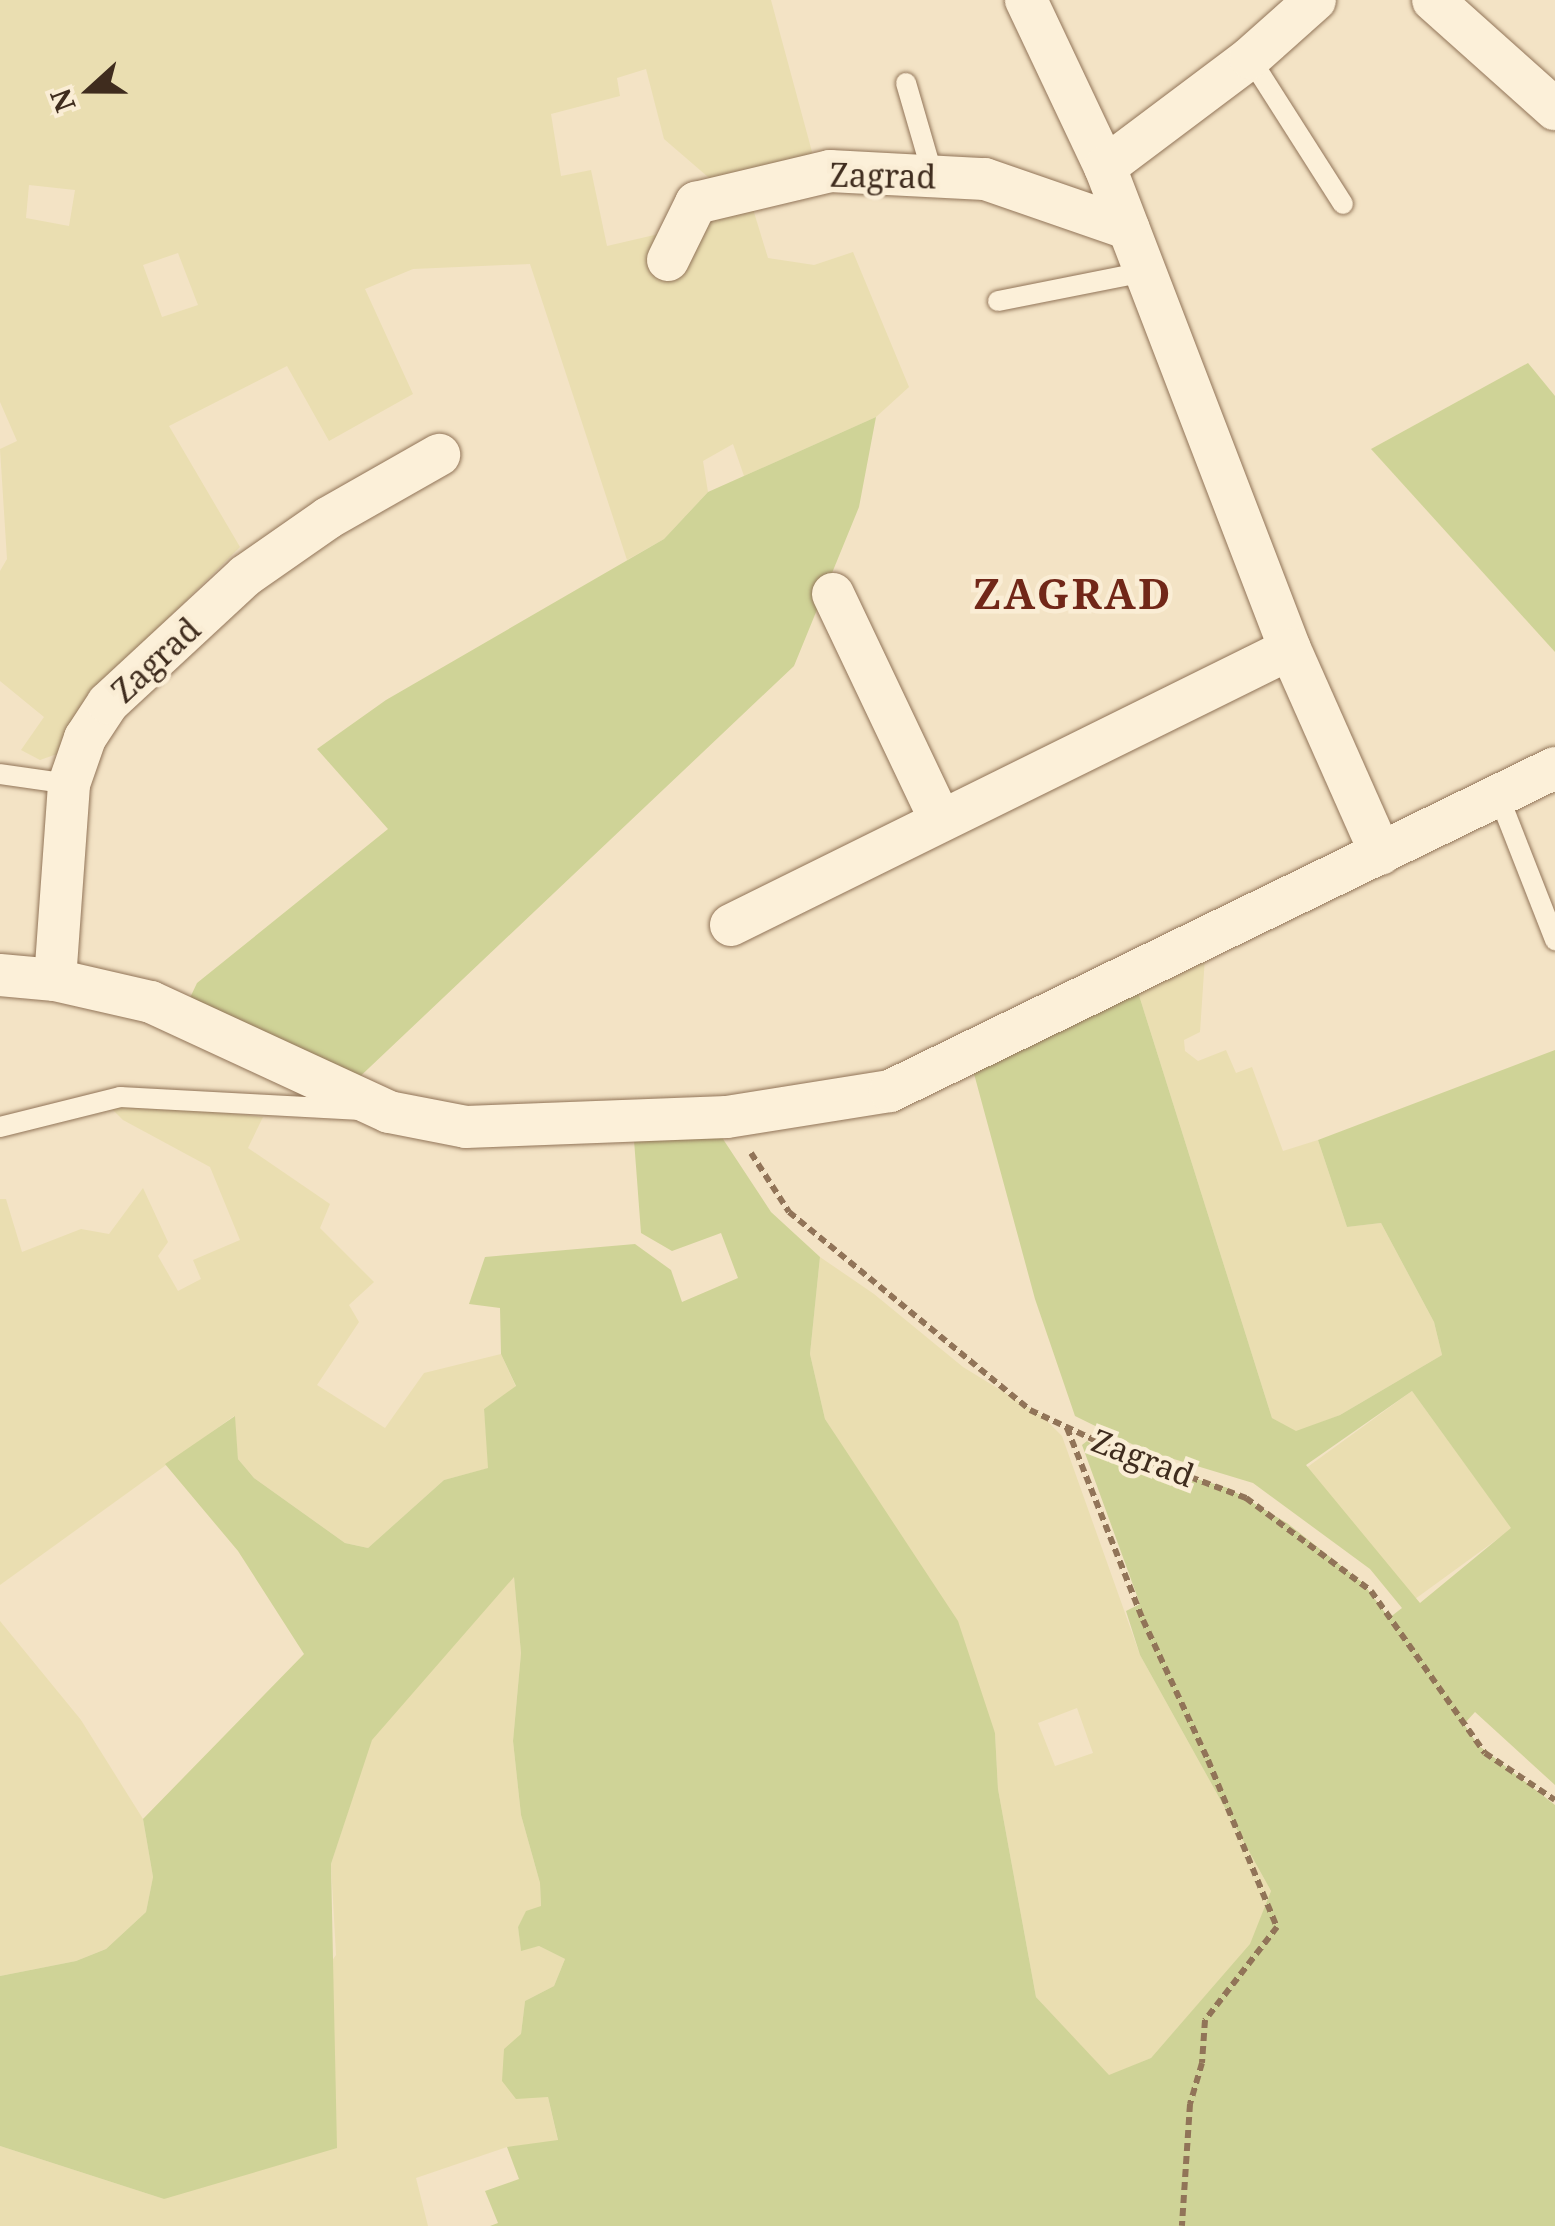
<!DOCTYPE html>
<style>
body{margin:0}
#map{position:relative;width:1555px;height:2226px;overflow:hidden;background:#f3e3c5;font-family:"Noto Serif",serif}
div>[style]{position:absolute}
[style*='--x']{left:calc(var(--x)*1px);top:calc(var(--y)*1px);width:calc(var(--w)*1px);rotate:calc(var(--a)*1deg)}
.farmland>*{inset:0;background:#eadeb1;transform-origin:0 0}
.green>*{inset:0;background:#cfd397}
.path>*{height:6px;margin-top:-3px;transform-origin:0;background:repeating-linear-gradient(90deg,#917458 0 8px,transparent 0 13px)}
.roads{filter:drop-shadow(0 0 2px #917458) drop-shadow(0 0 2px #917458)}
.service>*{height:20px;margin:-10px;padding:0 10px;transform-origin:10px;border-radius:10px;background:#fcf0d9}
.minor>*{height:42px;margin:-21px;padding:0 21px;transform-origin:21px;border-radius:21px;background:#fcf0d9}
span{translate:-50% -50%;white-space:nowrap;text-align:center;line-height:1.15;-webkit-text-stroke:9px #faedd5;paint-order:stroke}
.street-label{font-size:32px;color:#3f2c1e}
.district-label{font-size:42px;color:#712718;font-weight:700;letter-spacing:2.5px}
.north{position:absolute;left:40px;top:40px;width:100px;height:100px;-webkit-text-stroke:8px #faedd5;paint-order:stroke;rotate:249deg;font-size:28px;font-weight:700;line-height:40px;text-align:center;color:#3f2c1e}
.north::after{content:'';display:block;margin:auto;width:35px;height:45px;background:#3f2c1e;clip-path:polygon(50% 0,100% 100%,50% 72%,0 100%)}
</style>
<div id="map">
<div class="farmland">
<i style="clip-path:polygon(evenodd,0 0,771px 0,815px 163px,715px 183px,664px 139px,646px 69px,617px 78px,620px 96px,551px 114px,561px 176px,591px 170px,607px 246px,689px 227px,749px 196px,768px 258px,814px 265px,853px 252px,909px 387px,876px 417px,744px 476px,733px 444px,703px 461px,708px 492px,664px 539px,627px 560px,530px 264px,413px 269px,365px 289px,413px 394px,329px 441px,287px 366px,169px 426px,240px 547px,151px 635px,57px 754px,40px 760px,21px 750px,44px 717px,0 681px,0 571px,7px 559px,0 449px,17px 441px,0 402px,0 0,29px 185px,75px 190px,69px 226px,26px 218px,29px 185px,0 0,178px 253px,198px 305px,162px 317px,143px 265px,178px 253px)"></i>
<i style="clip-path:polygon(1205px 957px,1200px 1032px,1184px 1040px,1185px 1051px,1198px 1061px,1226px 1050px,1236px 1073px,1252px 1067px,1283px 1151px,1318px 1140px,1347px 1227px,1381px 1223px,1434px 1322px,1442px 1355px,1340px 1415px,1296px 1432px,1272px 1418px,1138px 992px)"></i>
<i style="clip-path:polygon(110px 1107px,179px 1107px,263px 1117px,248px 1148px,330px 1204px,320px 1228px,374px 1282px,349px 1305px,359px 1322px,317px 1385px,385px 1428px,424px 1373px,501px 1354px,516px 1387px,484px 1409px,489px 1468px,444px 1480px,368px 1548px,345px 1543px,254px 1478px,238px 1459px,234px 1416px,0 1585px,0 1199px,6px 1199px,22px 1252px,81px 1229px,109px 1234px,143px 1188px,168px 1242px,158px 1256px,178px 1291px,201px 1279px,193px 1260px,240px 1240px,210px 1167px,123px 1120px)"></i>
<i style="clip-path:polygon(evenodd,820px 1257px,874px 1294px,963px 1367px,1041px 1415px,1062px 1436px,1140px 1655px,1271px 1891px,1251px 1944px,1151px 2058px,1109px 2076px,1036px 1997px,998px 1789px,995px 1733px,865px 1482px,825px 1419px,810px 1354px,820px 1257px,1077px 1708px,1093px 1753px,1055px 1766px,1038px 1723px,1077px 1708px)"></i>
<i style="left:1412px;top:1391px;width:170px;height:130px;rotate:54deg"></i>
<i style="clip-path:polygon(514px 1576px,521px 1653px,513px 1741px,521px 1815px,540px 1883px,541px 1907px,526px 1912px,518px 1927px,521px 1950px,539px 1946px,565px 1959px,554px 1986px,525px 2001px,521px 2034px,548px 2097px,558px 2141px,507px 2147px,416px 2178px,428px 2226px,0 2226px,0 2146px,164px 2199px,336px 1955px,331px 1864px,371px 1740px)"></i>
<i style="clip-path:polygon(0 1621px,81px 1720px,143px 1819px,153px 1877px,146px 1912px,106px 1949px,76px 1961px,0 1976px)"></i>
</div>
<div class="green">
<i style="clip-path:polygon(1528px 363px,1555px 396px,1555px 652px,1371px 449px)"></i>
<i style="clip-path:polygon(876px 417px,859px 507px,794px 666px,351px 1085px,188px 1002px,197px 983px,388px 829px,317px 749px,386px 700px,664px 539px,708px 492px)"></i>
<i style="clip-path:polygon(evenodd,1138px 992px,1272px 1418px,1296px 1431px,1340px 1415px,1442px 1355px,1434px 1322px,1381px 1223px,1347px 1227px,1318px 1140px,1555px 1050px,1555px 1785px,1475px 1712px,1464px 1724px,1478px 1745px,1555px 1805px,1555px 2226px,490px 2226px,498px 2223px,485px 2191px,519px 2179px,507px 2147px,558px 2140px,548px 2097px,516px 2099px,502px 2081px,504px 2049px,521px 2034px,525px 2001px,554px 1986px,565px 1959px,539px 1946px,521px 1951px,518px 1927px,526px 1911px,541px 1906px,540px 1883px,521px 1815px,513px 1741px,521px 1653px,514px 1577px,372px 1740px,331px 1864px,337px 2148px,164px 2199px,0 2146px,0 1976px,76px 1961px,106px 1949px,146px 1912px,153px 1877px,143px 1819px,304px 1654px,238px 1551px,165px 1464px,235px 1416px,238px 1459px,254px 1478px,345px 1543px,368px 1548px,444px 1480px,488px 1468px,484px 1409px,516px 1386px,501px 1354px,500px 1308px,469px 1304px,485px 1257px,635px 1244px,671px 1270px,682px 1302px,738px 1278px,721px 1233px,672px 1251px,641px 1233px,634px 1140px,721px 1136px,771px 1212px,820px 1257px,810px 1354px,825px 1419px,958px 1621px,995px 1733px,998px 1789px,1036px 1997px,1109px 2075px,1151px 2058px,1250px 1944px,1271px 1891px,1140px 1655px,1126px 1611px,1140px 1604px,1082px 1445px,1087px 1441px,1104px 1452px,1228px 1488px,1287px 1523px,1363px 1583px,1389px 1618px,1402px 1608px,1370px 1569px,1253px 1483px,1144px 1450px,1075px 1416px,1035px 1299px,973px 1070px,1138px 992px,1412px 1391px,1511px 1528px,1420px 1603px,1306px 1465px,1412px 1391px)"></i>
</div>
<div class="path">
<i style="--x:751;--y:1153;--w:70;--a:57.2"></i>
<i style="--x:789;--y:1212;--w:312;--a:39.4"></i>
<i style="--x:1030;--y:1410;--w:83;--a:25"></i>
<i style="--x:1105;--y:1445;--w:151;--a:20.6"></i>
<i style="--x:1246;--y:1498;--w:156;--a:36.6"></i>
<i style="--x:1371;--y:1591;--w:198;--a:54.9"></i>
<i style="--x:1485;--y:1753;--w:84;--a:33.9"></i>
<i style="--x:1067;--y:1428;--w:206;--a:68.4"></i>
<i style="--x:1143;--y:1620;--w:154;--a:65.1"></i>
<i style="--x:1208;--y:1760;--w:181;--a:67.6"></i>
<i style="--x:1277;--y:1927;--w:118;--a:127.7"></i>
<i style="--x:1205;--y:2020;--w:43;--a:94"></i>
<i style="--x:1202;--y:2063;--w:43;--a:106.3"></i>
<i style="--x:1190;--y:2104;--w:122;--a:93.8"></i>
</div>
<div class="roads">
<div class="service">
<i style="--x:1250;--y:58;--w:173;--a:57.5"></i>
<i style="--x:906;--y:83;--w:97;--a:73.8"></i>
<i style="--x:998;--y:301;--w:150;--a:-11.2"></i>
<i style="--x:0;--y:774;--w:70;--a:8.2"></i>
<i style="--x:1499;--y:797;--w:154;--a:68.6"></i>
<i style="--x:0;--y:1127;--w:124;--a:-14"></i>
<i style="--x:120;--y:1097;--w:237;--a:3.1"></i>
</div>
<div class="minor">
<i style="--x:1026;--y:0;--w:185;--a:64.7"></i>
<i style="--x:1105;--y:167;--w:516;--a:69"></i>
<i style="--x:1290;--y:649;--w:224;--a:66.1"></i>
<i style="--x:1433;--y:0;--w:164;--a:41.8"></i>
<i style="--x:1105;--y:167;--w:181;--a:-36.9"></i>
<i style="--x:1250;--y:58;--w:87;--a:-41.7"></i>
<i style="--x:668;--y:260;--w:64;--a:-63.8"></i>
<i style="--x:696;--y:203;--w:138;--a:-13.4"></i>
<i style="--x:830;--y:171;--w:155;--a:3"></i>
<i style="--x:985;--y:179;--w:152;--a:19.1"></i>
<i style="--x:833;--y:594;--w:249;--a:64.6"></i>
<i style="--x:731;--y:925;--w:623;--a:-26.28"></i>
<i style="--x:0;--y:975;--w:55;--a:5.2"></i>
<i style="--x:55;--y:980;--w:98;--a:12.9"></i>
<i style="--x:151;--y:1002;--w:262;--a:24.8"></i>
<i style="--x:389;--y:1112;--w:78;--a:11"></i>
<i style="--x:466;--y:1127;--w:261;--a:-2.2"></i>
<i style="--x:727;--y:1117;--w:165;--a:-9.1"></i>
<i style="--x:890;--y:1091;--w:739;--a:-25.91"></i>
<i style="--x:55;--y:980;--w:196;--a:-85.9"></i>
<i style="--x:69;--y:784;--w:49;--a:-70.8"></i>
<i style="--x:85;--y:738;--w:42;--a:-56.7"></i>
<i style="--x:108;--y:703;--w:187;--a:-42.8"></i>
<i style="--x:245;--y:576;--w:101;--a:-34.9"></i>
<i style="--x:328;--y:518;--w:128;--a:-29.6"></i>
</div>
</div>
<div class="street-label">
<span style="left:883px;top:176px;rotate:1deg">Zagrad</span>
<span style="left:156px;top:660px;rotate:-43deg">Zagrad</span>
<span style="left:1143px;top:1458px;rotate:21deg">Zagrad</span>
</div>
<div class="district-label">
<span style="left:1073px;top:593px">ZAGRAD</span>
</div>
<div class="north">N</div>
</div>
